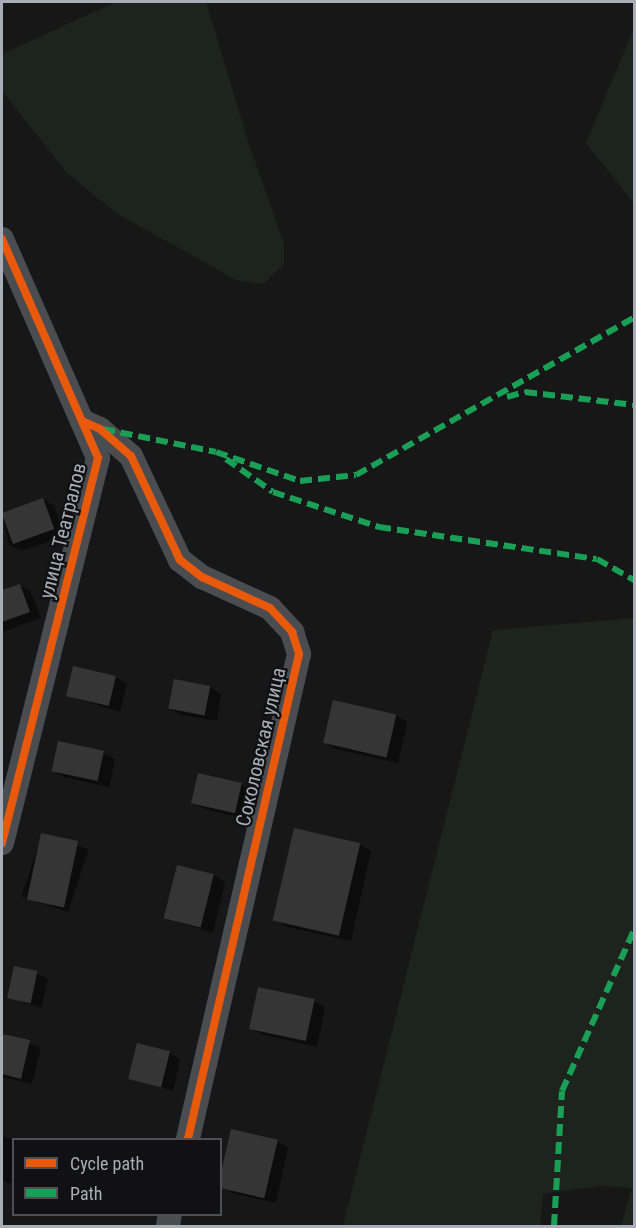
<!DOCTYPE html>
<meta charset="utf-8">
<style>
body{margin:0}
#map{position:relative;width:636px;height:1228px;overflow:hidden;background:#171717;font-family:"Roboto Condensed",sans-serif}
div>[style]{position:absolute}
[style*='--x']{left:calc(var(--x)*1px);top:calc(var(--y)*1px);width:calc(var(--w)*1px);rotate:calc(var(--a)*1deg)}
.green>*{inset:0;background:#1d241e}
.shadow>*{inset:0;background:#0007;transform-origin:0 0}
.building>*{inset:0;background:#353536;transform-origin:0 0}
.street>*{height:24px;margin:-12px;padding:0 12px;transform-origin:12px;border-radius:12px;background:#4b4c50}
.quiet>*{height:6px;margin-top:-3px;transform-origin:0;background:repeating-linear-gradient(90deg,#1a9f57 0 12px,transparent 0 18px)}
.cycleway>*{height:8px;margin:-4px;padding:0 4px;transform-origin:4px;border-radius:4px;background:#e8590c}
span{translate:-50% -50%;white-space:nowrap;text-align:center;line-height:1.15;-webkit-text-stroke:4.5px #111113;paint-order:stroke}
.street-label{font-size:20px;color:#a8adb8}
.frame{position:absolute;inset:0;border:3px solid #a8adb8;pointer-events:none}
.legend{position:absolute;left:12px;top:1138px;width:210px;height:78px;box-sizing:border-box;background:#111113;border:2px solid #4d4f55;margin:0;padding:8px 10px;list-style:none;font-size:18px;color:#a8adb8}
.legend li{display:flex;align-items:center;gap:12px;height:30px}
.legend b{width:30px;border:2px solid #4d4f55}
</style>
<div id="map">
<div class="green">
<i style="clip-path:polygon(116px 2px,206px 2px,248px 141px,284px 244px,284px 264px,263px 284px,236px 280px,118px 214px,67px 173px,2px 91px,2px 54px)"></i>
<i style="clip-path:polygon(634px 28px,634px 203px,586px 143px)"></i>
<i style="clip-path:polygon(634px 618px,634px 1226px,621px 1226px,632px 1188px,599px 1186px,543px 1194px,540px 1226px,343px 1226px,493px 630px)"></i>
</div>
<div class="shadow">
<i style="clip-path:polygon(43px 499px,54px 506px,65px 536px,21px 551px,9px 545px,2px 514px)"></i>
<i style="clip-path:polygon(19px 585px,31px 592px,41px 618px,2px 632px,2px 592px)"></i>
<i style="clip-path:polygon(116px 677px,127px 684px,120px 712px,68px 696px)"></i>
<i style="clip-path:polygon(175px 681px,210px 687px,221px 694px,217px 721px,182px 715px,170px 709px)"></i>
<i style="clip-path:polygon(396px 715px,407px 722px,398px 763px,336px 749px,325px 742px)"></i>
<i style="clip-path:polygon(59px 742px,104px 753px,115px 759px,109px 787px,64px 777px,53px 771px)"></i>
<i style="clip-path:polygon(241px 784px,253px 791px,246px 819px,205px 809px,193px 803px)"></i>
<i style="left:42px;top:834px;width:49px;height:66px;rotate:18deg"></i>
<i style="clip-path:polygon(359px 844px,371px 851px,351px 941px,287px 927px,276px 920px)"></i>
<i style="clip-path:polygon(214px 875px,225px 882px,213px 933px,166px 918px)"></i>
<i style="clip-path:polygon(36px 973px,48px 979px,41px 1008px,9px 997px)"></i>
<i style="clip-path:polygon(314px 1001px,325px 1007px,317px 1047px,263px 1035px,251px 1028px)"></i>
<i style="clip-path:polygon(2px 1035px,41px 1048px,32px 1084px,2px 1077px)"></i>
<i style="clip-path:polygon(169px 1052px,180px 1059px,173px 1091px,131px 1078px)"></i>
<i style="clip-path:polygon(232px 1131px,277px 1141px,288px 1148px,276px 1203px,232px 1193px,220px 1187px)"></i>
<i style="clip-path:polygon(2px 1136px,14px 1140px,11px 1184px,2px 1181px)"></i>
</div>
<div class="building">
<i style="left:43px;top:498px;width:33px;height:44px;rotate:70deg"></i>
<i style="clip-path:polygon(20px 584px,30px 612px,2px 622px,2px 590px)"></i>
<i style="left:73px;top:666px;width:44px;height:31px;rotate:13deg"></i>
<i style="left:174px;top:679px;width:37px;height:30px;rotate:11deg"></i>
<i style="left:333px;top:700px;width:65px;height:44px;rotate:13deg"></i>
<i style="left:58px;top:741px;width:47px;height:31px;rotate:12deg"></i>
<i style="left:198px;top:773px;width:45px;height:31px;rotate:13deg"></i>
<i style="left:294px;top:828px;width:68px;height:95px;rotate:13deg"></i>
<i style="left:41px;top:833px;width:38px;height:68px;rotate:12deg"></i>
<i style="left:177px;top:865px;width:38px;height:55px;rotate:14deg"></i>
<i style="left:14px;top:966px;width:24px;height:33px;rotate:12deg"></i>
<i style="left:258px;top:987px;width:58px;height:43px;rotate:12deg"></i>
<i style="clip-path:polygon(2px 1034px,30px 1040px,21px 1079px,2px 1074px)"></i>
<i style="left:137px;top:1043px;width:34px;height:37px;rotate:14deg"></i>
<i style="left:231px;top:1129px;width:48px;height:60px;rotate:13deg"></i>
</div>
<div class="street">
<i style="--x:2;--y:239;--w:239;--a:66.3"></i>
<i style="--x:98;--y:458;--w:397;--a:104"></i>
<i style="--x:82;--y:421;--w:20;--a:24"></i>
<i style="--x:100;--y:429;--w:41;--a:41.1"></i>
<i style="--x:131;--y:456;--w:115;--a:64.8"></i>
<i style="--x:180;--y:560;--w:28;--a:38"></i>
<i style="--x:202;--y:577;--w:75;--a:24.5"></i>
<i style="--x:270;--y:608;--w:33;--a:47"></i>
<i style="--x:292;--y:632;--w:23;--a:72"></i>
<i style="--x:299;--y:654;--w:499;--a:102.9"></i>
<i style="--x:168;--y:1226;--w:12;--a:-81"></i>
</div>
<div class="quiet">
<i style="--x:507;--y:397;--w:19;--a:-16"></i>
<i style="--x:525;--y:392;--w:110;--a:6.8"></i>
<i style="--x:103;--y:429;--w:115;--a:11.5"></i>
<i style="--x:216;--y:452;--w:89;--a:19"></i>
<i style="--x:300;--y:481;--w:56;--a:-6.1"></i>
<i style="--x:356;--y:475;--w:319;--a:-29.5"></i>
<i style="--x:226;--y:459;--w:57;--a:35.1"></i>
<i style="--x:273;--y:492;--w:112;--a:18.3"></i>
<i style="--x:379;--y:527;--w:220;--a:8.4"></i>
<i style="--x:597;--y:559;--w:43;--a:29.6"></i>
<i style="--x:554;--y:1226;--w:135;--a:-86.6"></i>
<i style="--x:562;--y:1091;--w:176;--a:-65.9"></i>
</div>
<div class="cycleway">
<i style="--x:2;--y:239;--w:239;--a:66.3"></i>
<i style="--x:98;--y:458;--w:397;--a:104"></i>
<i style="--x:82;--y:421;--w:20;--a:24"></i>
<i style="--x:100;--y:429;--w:41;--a:41.1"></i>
<i style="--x:131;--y:456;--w:115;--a:64.8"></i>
<i style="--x:180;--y:560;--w:28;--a:38"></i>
<i style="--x:202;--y:577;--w:75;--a:24.5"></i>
<i style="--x:270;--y:608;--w:33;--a:47"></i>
<i style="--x:292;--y:632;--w:23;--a:72"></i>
<i style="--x:299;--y:654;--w:499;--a:102.9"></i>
</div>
<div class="street-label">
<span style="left:63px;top:531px;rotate:-76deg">улица Театралов</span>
<span style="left:261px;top:747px;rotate:-77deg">Соколовская улица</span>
</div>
<div class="frame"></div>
<ul class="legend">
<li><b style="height:8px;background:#e8590c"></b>Cycle path</li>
<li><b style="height:8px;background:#1a9f57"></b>Path</li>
</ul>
</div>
